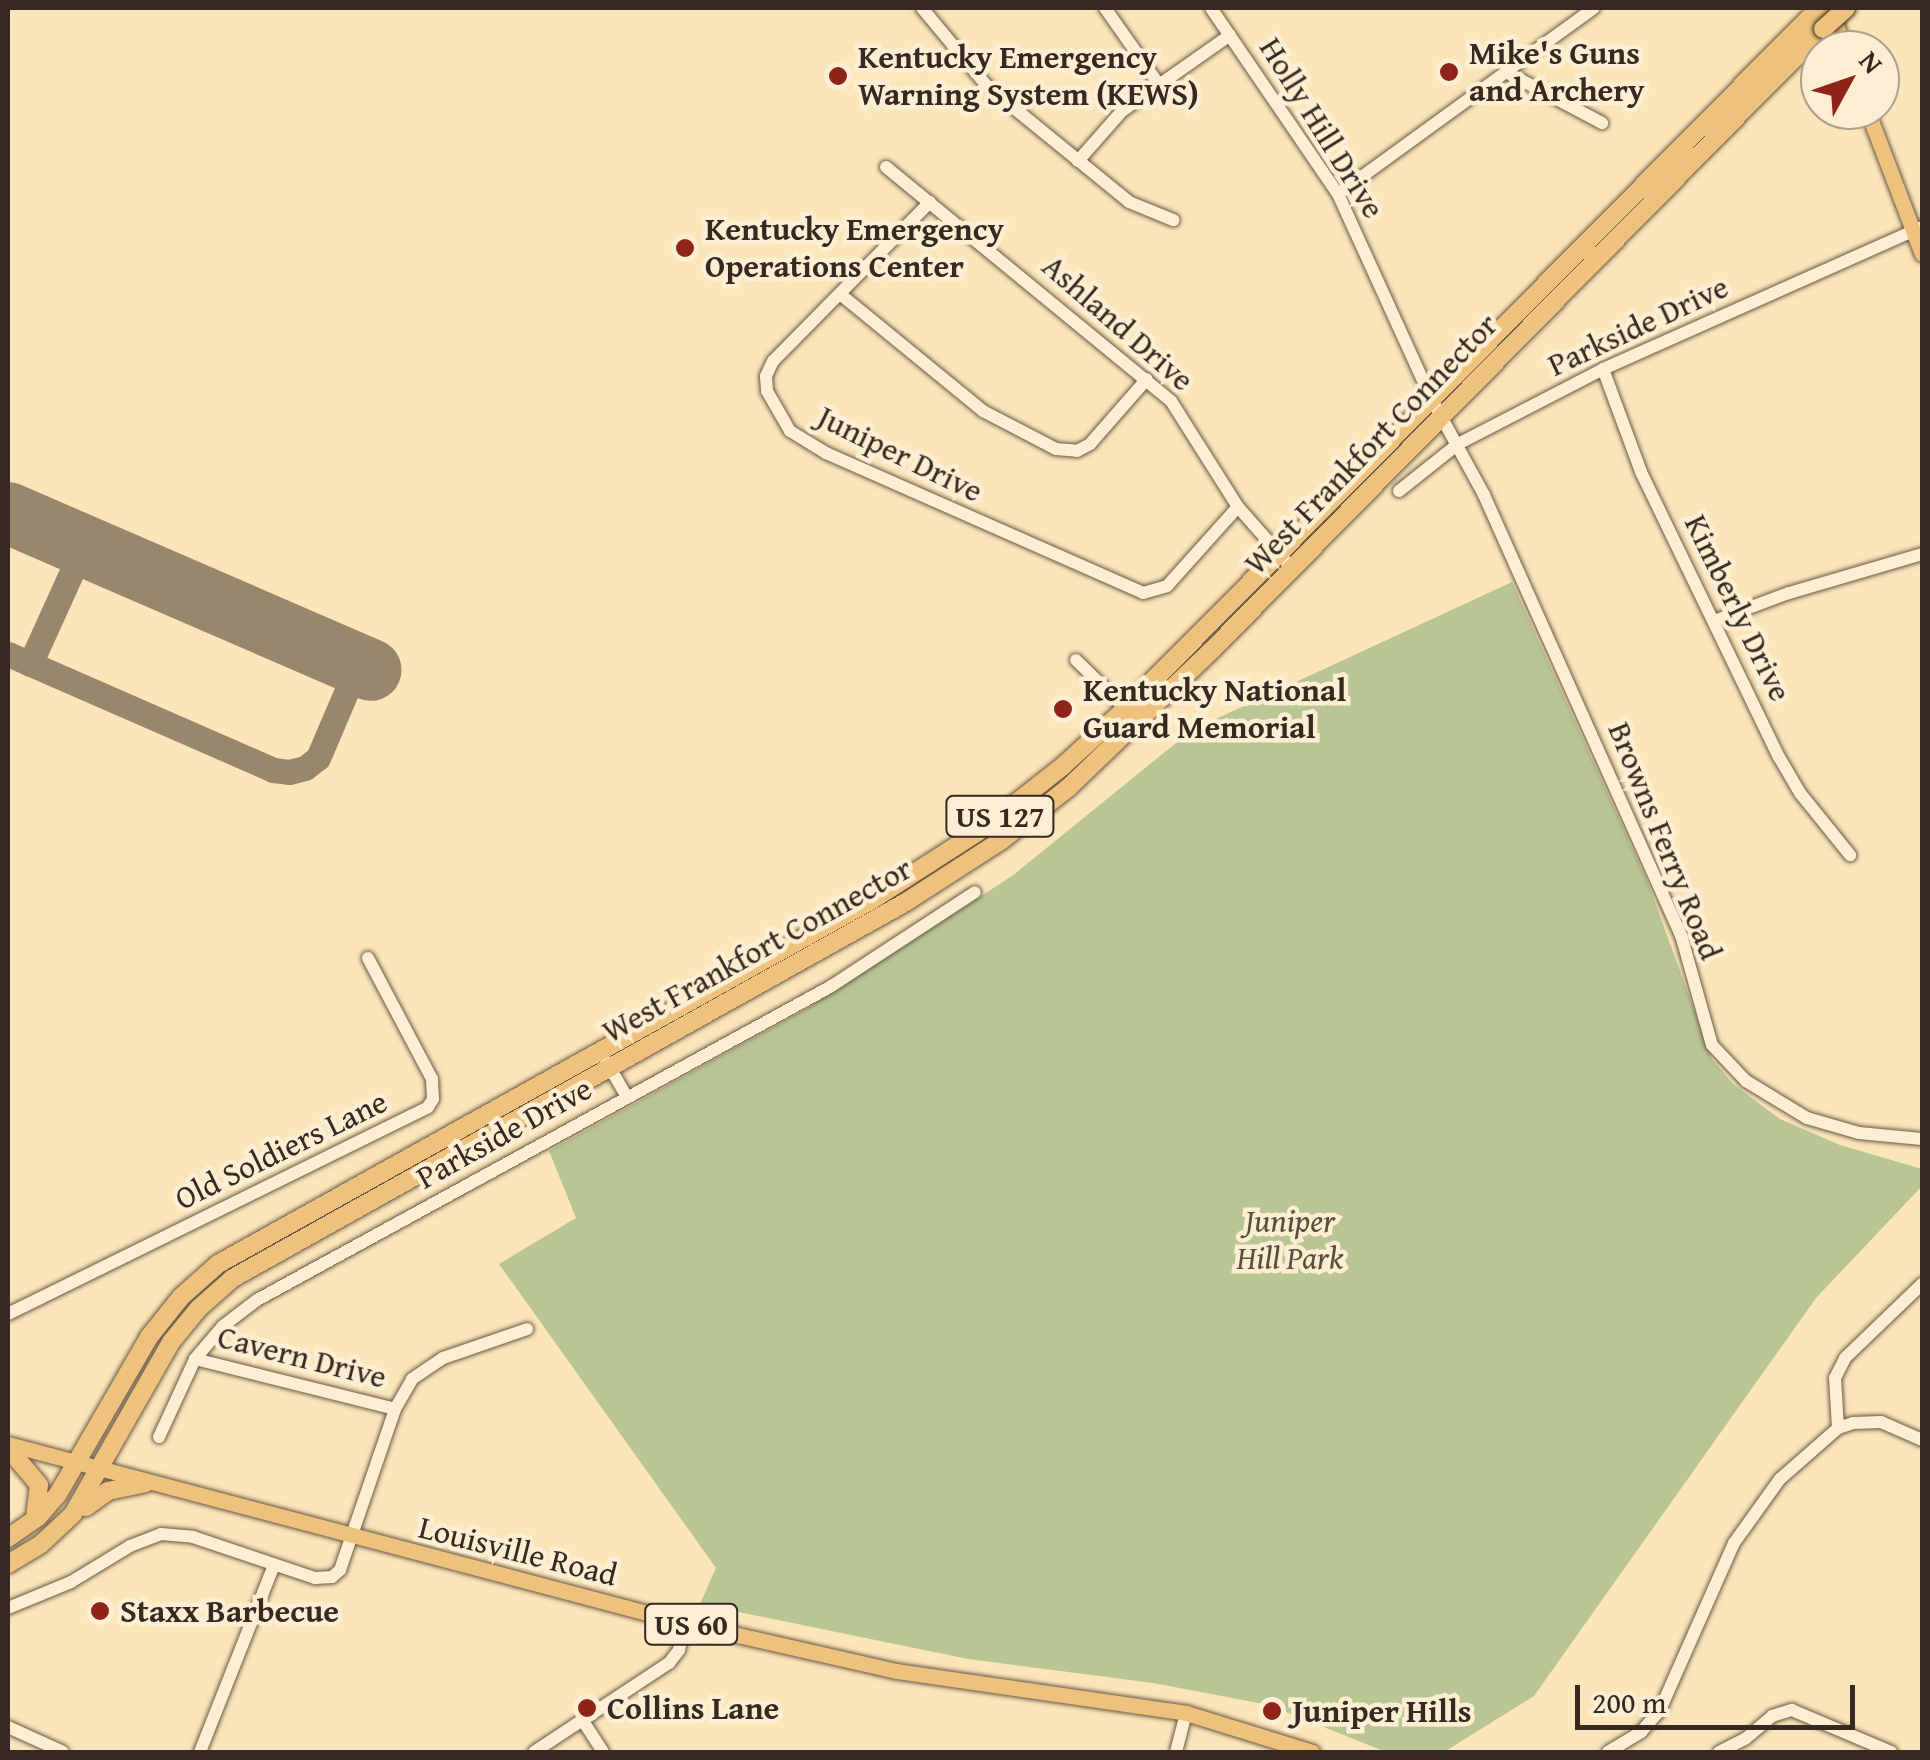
<!DOCTYPE html>
<style>
body{margin:0}
#map{position:relative;width:1930px;height:1760px;overflow:hidden;background:#fbe5b9;font-family:"Gentium Book Plus",serif}
div>[style]{position:absolute}
[style*='--x']{left:calc(var(--x)*1px);top:calc(var(--y)*1px);width:calc(var(--w)*1px);rotate:calc(var(--a)*1deg)}
.green>*{inset:0;background:#b9c694}
.taxiway>*{height:25px;margin:-12.5px;padding:0 12.5px;transform-origin:12.5px;border-radius:12.5px;background:#99876d}
.runway>*{height:62px;margin:-31px;padding:0 31px;transform-origin:31px;border-radius:31px;background:#99876d}
.roads{filter:drop-shadow(0 0 2px #685847) drop-shadow(0 0 2px #685847)}
.minor>*{height:12px;margin:-6px;padding:0 6px;transform-origin:6px;border-radius:6px;background:#fceed2}
.major>*{height:15px;margin:-7.5px;padding:0 7.5px;transform-origin:7.5px;border-radius:7.5px;background:#eec27c}
.highway>*{height:18px;margin:-9px;padding:0 9px;transform-origin:9px;border-radius:9px;background:#eec27c}
.bridges{filter:drop-shadow(0 0 2px #372921) drop-shadow(0 0 2px #372921)}
.highway-bridge>*{height:18px;margin:-9px;padding:0 9px;transform-origin:9px;border-radius:9px;background:#eec27c}
.dots>*{width:28px;height:28px;translate:-50% -50%;box-sizing:border-box;border:5px solid #fceed2;border-radius:50%}
span{translate:-50% -50%;white-space:nowrap;text-align:center;line-height:1.15;-webkit-text-stroke:9px #fceed2;paint-order:stroke}
.shield-label span{padding:2px 8px;background:#fceed2;border:2px solid;border-radius:8px;-webkit-text-stroke-width:0}
.shield-label{font-size:30px;color:#372921;font-weight:700}
.poi-label{font-size:32px;color:#372921;font-weight:700}
.left{translate:0 -50%;text-align:left}
.street-label{font-size:32px;color:#372921}
.park-label{font-size:32px;color:#58503e;font-style:italic}
.frame{position:absolute;inset:0;border:10px solid #372921;pointer-events:none}
.north{position:absolute;left:1800px;top:30px;width:100px;height:100px;box-sizing:border-box;background:#fceed2;border:2px solid #ad9f8b;border-radius:50%;rotate:50deg;font-size:28px;font-weight:700;line-height:40px;text-align:center;color:#372921}
.north::after{content:'';display:block;margin:auto;width:35px;height:45px;background:#8f2418;clip-path:polygon(50% 0,100% 100%,50% 72%,0 100%)}
.scale{position:absolute;left:1575px;top:1685px;width:280px;height:45px;box-sizing:border-box;border:5px solid #372921;border-top:0;padding-left:12px;font-size:30px;line-height:35px;white-space:nowrap;color:#372921;-webkit-text-stroke:8px #fceed2;paint-order:stroke}
</style>
<div id="map">
<div class="green">
<i style="clip-path:polygon(1512px 582px,1648px 883px,1712px 1059px,1733px 1084px,1780px 1119px,1840px 1145px,1922px 1169px,1922px 1186px,1816px 1298px,1534px 1696px,1444px 1752px,1386px 1752px,1269px 1705px,1153px 1683px,968px 1659px,700px 1604px,716px 1568px,499px 1264px,576px 1218px,549px 1151px,808px 1008px,1012px 876px,1192px 730px)"></i>
</div>
<div class="taxiway">
<i style="--x:8;--y:654;--w:289;--a:23.6"></i>
<i style="--x:273;--y:770;--w:16;--a:7"></i>
<i style="--x:289;--y:772;--w:16;--a:-14"></i>
<i style="--x:305;--y:768;--w:16;--a:-38"></i>
<i style="--x:318;--y:758;--w:102;--a:-66.9"></i>
<i style="--x:30;--y:664;--w:128;--a:-65.6"></i>
</div>
<div class="runway">
<i style="--x:8;--y:513;--w:395;--a:23.4"></i>
</div>
<div class="roads">
<div class="minor">
<i style="--x:922;--y:8;--w:102;--a:50.2"></i>
<i style="--x:987;--y:86;--w:183;--a:39.2"></i>
<i style="--x:1129;--y:202;--w:48;--a:22.2"></i>
<i style="--x:1105;--y:8;--w:92;--a:54.8"></i>
<i style="--x:1211;--y:8;--w:225;--a:55.7"></i>
<i style="--x:1338;--y:194;--w:224;--a:65.5"></i>
<i style="--x:1431;--y:398;--w:111;--a:61.3"></i>
<i style="--x:1484;--y:495;--w:482;--a:65.9"></i>
<i style="--x:1681;--y:935;--w:114;--a:74.3"></i>
<i style="--x:1712;--y:1045;--w:50;--a:46.6"></i>
<i style="--x:1746;--y:1081;--w:71;--a:31.2"></i>
<i style="--x:1807;--y:1118;--w:54;--a:16.1"></i>
<i style="--x:1859;--y:1133;--w:63;--a:5.4"></i>
<i style="--x:1506;--y:72;--w:109;--a:28"></i>
<i style="--x:1078;--y:161;--w:67;--a:-48.7"></i>
<i style="--x:1122;--y:111;--w:132;--a:-35.1"></i>
<i style="--x:886;--y:167;--w:369;--a:39.4"></i>
<i style="--x:1171;--y:401;--w:125;--a:57.7"></i>
<i style="--x:1238;--y:507;--w:81;--a:48.5"></i>
<i style="--x:1338;--y:194;--w:316;--a:-36"></i>
<i style="--x:930;--y:202;--w:223;--a:134.6"></i>
<i style="--x:773;--y:361;--w:17;--a:115"></i>
<i style="--x:766;--y:376;--w:15;--a:86"></i>
<i style="--x:767;--y:391;--w:46;--a:60.1"></i>
<i style="--x:790;--y:431;--w:42;--a:31.4"></i>
<i style="--x:826;--y:453;--w:347;--a:23.8"></i>
<i style="--x:1143;--y:593;--w:25;--a:-16"></i>
<i style="--x:1167;--y:586;--w:106;--a:-48.1"></i>
<i style="--x:840;--y:294;--w:185;--a:39.3"></i>
<i style="--x:983;--y:411;--w:82;--a:27.5"></i>
<i style="--x:1056;--y:449;--w:21;--a:5"></i>
<i style="--x:1077;--y:451;--w:15;--a:-28"></i>
<i style="--x:1090;--y:444;--w:86;--a:-48.8"></i>
<i style="--x:1603;--y:369;--w:110;--a:69.7"></i>
<i style="--x:1641;--y:472;--w:317;--a:64.2"></i>
<i style="--x:1779;--y:757;--w:42;--a:59.7"></i>
<i style="--x:1800;--y:793;--w:80;--a:51.1"></i>
<i style="--x:1399;--y:491;--w:75;--a:-38.5"></i>
<i style="--x:1458;--y:444;--w:163;--a:-27.3"></i>
<i style="--x:1603;--y:369;--w:349;--a:-24"></i>
<i style="--x:1714;--y:621;--w:80;--a:-20.5"></i>
<i style="--x:1789;--y:593;--w:139;--a:-16.3"></i>
<i style="--x:1076;--y:660;--w:77;--a:44.5"></i>
<i style="--x:606;--y:1061;--w:42;--a:59.7"></i>
<i style="--x:8;--y:1314;--w:468;--a:-26.2"></i>
<i style="--x:428;--y:1107;--w:9;--a:-58"></i>
<i style="--x:433;--y:1099;--w:20;--a:-93"></i>
<i style="--x:432;--y:1079;--w:137;--a:-117.9"></i>
<i style="--x:195;--y:1359;--w:206;--a:14"></i>
<i style="--x:1838;--y:1428;--w:50;--a:-93.4"></i>
<i style="--x:1835;--y:1378;--w:22;--a:-63"></i>
<i style="--x:1845;--y:1358;--w:107;--a:-43.9"></i>
<i style="--x:159;--y:1437;--w:86;--a:-65.2"></i>
<i style="--x:195;--y:1359;--w:43;--a:-49.7"></i>
<i style="--x:223;--y:1326;--w:43;--a:-37.4"></i>
<i style="--x:257;--y:1300;--w:653;--a:-28.65"></i>
<i style="--x:830;--y:987;--w:173;--a:-33.2"></i>
<i style="--x:8;--y:1608;--w:68;--a:-22.4"></i>
<i style="--x:71;--y:1582;--w:69;--a:-31.4"></i>
<i style="--x:130;--y:1546;--w:33;--a:-21"></i>
<i style="--x:161;--y:1534;--w:32;--a:5"></i>
<i style="--x:193;--y:1537;--w:129;--a:18.6"></i>
<i style="--x:315;--y:1578;--w:17;--a:-3"></i>
<i style="--x:332;--y:1577;--w:11;--a:-41"></i>
<i style="--x:340;--y:1570;--w:170;--a:-71.1"></i>
<i style="--x:395;--y:1409;--w:34;--a:-60"></i>
<i style="--x:412;--y:1379;--w:37;--a:-34"></i>
<i style="--x:443;--y:1358;--w:89;--a:-19"></i>
<i style="--x:583;--y:1721;--w:37;--a:57"></i>
<i style="--x:8;--y:1727;--w:60;--a:24.4"></i>
<i style="--x:200;--y:1752;--w:201;--a:-68.4"></i>
<i style="--x:534;--y:1752;--w:162;--a:-33.4"></i>
<i style="--x:669;--y:1663;--w:16;--a:-52"></i>
<i style="--x:679;--y:1650;--w:28;--a:-77"></i>
<i style="--x:1176;--y:1752;--w:40;--a:-75.6"></i>
<i style="--x:1608;--y:1752;--w:39;--a:-31"></i>
<i style="--x:1641;--y:1732;--w:29;--a:-49"></i>
<i style="--x:1660;--y:1710;--w:183;--a:-66.1"></i>
<i style="--x:1734;--y:1543;--w:79;--a:-54.3"></i>
<i style="--x:1780;--y:1479;--w:77;--a:-41.3"></i>
<i style="--x:1838;--y:1428;--w:16;--a:-18"></i>
<i style="--x:1853;--y:1423;--w:28;--a:-2"></i>
<i style="--x:1881;--y:1422;--w:45;--a:23.7"></i>
<i style="--x:1719;--y:1752;--w:29;--a:-27"></i>
<i style="--x:1745;--y:1739;--w:35;--a:-40"></i>
<i style="--x:1772;--y:1716;--w:21;--a:-17"></i>
<i style="--x:1792;--y:1710;--w:108;--a:23"></i>
</div>
<div class="major">
<i style="--x:1830;--y:8;--w:45;--a:70.3"></i>
<i style="--x:1867;--y:110;--w:154;--a:69.1"></i>
<i style="--x:8;--y:1444;--w:700;--a:14.81"></i>
<i style="--x:685;--y:1623;--w:216;--a:12.8"></i>
<i style="--x:896;--y:1671;--w:293;--a:8.2"></i>
<i style="--x:1186;--y:1713;--w:132;--a:17.2"></i>
</div>
<div class="highway">
<i style="--x:8;--y:1448;--w:48;--a:50"></i>
<i style="--x:39;--y:1485;--w:34;--a:97"></i>
<i style="--x:86;--y:1507;--w:27;--a:-36"></i>
<i style="--x:108;--y:1491;--w:38;--a:-12"></i>
<i style="--x:8;--y:1538;--w:37;--a:-35"></i>
<i style="--x:38;--y:1517;--w:30;--a:-49"></i>
<i style="--x:58;--y:1494;--w:181;--a:-59.9"></i>
<i style="--x:149;--y:1337;--w:51;--a:-51.3"></i>
<i style="--x:181;--y:1297;--w:50;--a:-41.7"></i>
<i style="--x:218;--y:1264;--w:748;--a:-29.1"></i>
<i style="--x:872;--y:900;--w:133;--a:-32.7"></i>
<i style="--x:984;--y:828;--w:100;--a:-38.1"></i>
<i style="--x:1063;--y:766;--w:86;--a:-42.6"></i>
<i style="--x:1126;--y:708;--w:985;--a:-45.29"></i>
<i style="--x:8;--y:1564;--w:37;--a:-31"></i>
<i style="--x:40;--y:1545;--w:45;--a:-43.2"></i>
<i style="--x:73;--y:1514;--w:198;--a:-60.3"></i>
<i style="--x:171;--y:1342;--w:44;--a:-50.5"></i>
<i style="--x:199;--y:1308;--w:45;--a:-41.4"></i>
<i style="--x:233;--y:1278;--w:771;--a:-29.19"></i>
<i style="--x:906;--y:902;--w:114;--a:-32.9"></i>
<i style="--x:1002;--y:840;--w:85;--a:-38.3"></i>
<i style="--x:1069;--y:787;--w:198;--a:-43.8"></i>
<i style="--x:1212;--y:650;--w:871;--a:-45.47"></i>
</div>
</div>
<div class="bridges">
<div class="highway-bridge">
<i style="--x:1823;--y:29;--w:31;--a:-42"></i>
</div>
</div>
<div class="dots">
<i style="left:1449px;top:72px;background:#8f2418"></i>
<i style="left:838px;top:76px;background:#8f2418"></i>
<i style="left:685px;top:248px;background:#8f2418"></i>
<i style="left:1063px;top:709px;background:#8f2418"></i>
<i style="left:100px;top:1611px;background:#8f2418"></i>
<i style="left:587px;top:1708px;background:#8f2418"></i>
<i style="left:1272px;top:1711px;background:#8f2418"></i>
</div>
<div class="shield-label">
<span style="left:1000px;top:816px">US 127</span>
<span style="left:691px;top:1624px">US 60</span>
</div>
<div class="poi-label">
<span class="left" style="left:1469px;top:72px">Mike's Guns<br>and Archery</span>
<span class="left" style="left:858px;top:76px">Kentucky Emergency<br>Warning System (KEWS)</span>
<span class="left" style="left:705px;top:248px">Kentucky Emergency<br>Operations Center</span>
<span class="left" style="left:1083px;top:709px">Kentucky National<br>Guard Memorial</span>
<span class="left" style="left:120px;top:1611px">Staxx Barbecue</span>
<span class="left" style="left:607px;top:1708px">Collins Lane</span>
<span class="left" style="left:1292px;top:1711px">Juniper Hills</span>
</div>
<div class="street-label">
<span style="left:1322px;top:128px;rotate:58deg">Holly Hill Drive</span>
<span style="left:1118px;top:323px;rotate:41deg">Ashland Drive</span>
<span style="left:1638px;top:326px;rotate:-25deg">Parkside Drive</span>
<span style="left:1371px;top:444px;rotate:-46deg">West Frankfort Connector</span>
<span style="left:900px;top:454px;rotate:26deg">Juniper Drive</span>
<span style="left:1738px;top:608px;rotate:64deg">Kimberly Drive</span>
<span style="left:1665px;top:841px;rotate:68deg">Browns Ferry Road</span>
<span style="left:757px;top:950px;rotate:-29deg">West Frankfort Connector</span>
<span style="left:504px;top:1133px;rotate:-29deg">Parkside Drive</span>
<span style="left:281px;top:1150px;rotate:-26deg">Old Soldiers Lane</span>
<span style="left:302px;top:1357px;rotate:14deg">Cavern Drive</span>
<span style="left:518px;top:1551px;rotate:14deg">Louisville Road</span>
</div>
<div class="park-label">
<span style="left:1290px;top:1240px">Juniper<br>Hill Park</span>
</div>
<div class="frame"></div>
<div class="north">N</div>
<div class="scale">200 m</div>
</div>
